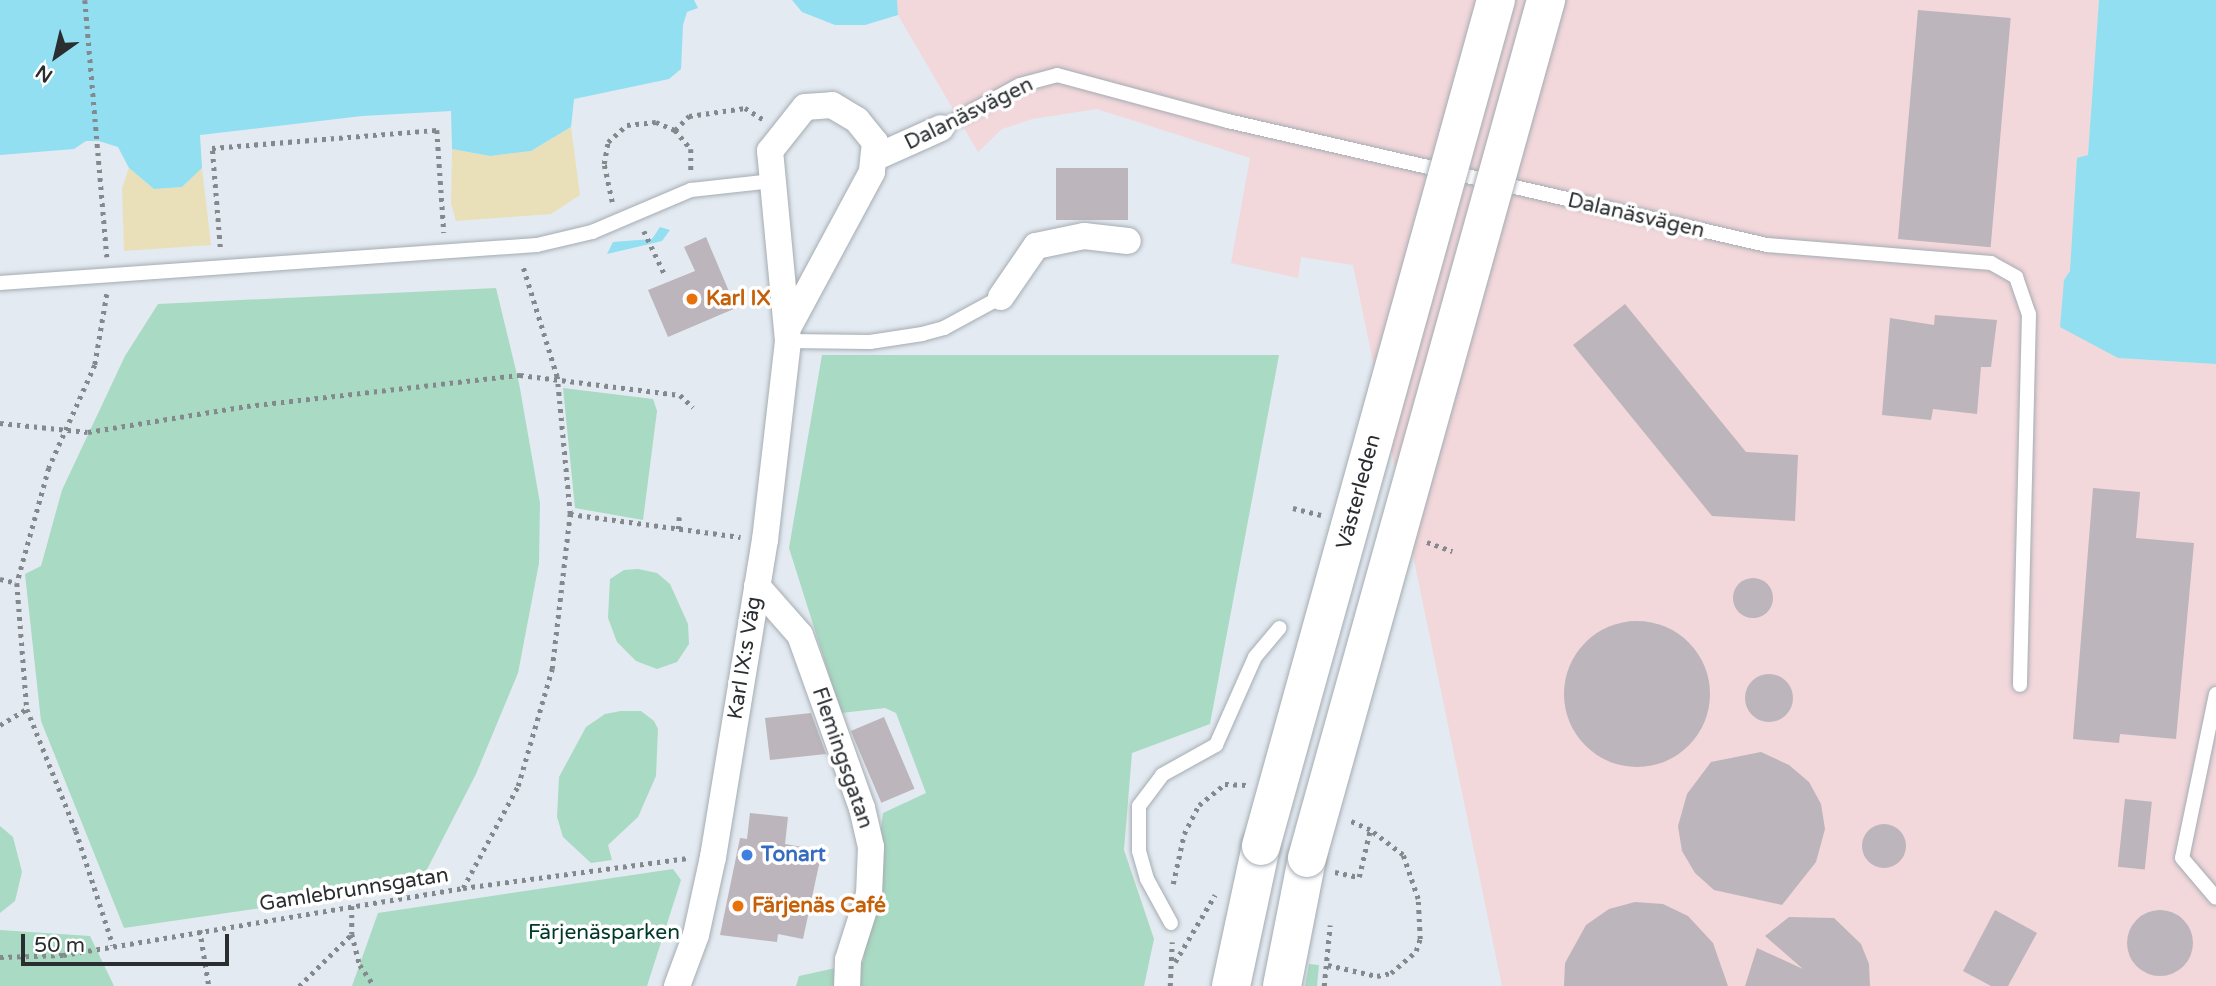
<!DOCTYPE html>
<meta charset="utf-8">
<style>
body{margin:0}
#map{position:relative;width:2216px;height:986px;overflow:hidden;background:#e3eaf1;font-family:"Varela Round",sans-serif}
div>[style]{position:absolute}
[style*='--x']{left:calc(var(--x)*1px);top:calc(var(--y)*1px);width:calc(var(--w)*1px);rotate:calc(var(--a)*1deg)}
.industrial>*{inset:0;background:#f2d7db}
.green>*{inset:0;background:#a9dac3}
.sand>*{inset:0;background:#e9e0ba}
.water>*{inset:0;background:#91dff1}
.building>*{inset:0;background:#bcb5bb;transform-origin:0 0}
.round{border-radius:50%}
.path>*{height:4.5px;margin-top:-2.25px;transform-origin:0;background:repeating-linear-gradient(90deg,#84898d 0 3.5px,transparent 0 8.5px)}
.roads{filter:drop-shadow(0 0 2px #a5acb2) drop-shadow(0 0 2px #a5acb2)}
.lane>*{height:14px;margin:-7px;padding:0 7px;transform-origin:7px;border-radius:7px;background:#fff}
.street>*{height:26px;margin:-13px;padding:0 13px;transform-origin:13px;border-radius:13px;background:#fff}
.highway>*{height:38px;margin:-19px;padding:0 19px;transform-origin:19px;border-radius:19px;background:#fff}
.bridges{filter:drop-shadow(0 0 2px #a5acb2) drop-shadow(0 0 2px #a5acb2)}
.highway-bridge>*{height:38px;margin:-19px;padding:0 19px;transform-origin:19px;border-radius:19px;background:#fff}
.dots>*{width:19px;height:19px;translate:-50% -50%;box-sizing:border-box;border:4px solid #fff;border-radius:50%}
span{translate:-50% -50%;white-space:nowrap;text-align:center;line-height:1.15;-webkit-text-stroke:7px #fff;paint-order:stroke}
.street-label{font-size:21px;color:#2b2e30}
.food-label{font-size:21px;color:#c56008;font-weight:700}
.left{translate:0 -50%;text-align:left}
.shop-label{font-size:21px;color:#366cbe;font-weight:700}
.park-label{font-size:21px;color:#003927}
.north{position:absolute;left:21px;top:21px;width:70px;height:70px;-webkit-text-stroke:5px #fff;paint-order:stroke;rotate:214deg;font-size:19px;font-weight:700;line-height:28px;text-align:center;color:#2b2e30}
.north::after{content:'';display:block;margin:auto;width:24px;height:32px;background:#2b2e30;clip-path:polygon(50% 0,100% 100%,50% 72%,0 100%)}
.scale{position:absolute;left:21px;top:934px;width:208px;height:32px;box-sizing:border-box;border:4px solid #2b2e30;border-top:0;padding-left:9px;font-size:21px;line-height:24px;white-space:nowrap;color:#2b2e30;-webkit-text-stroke:5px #fff;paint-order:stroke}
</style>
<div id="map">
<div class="industrial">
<i style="clip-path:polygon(897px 0,2099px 0,2088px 156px,2070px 271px,2064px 280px,2118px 358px,2216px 364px,2216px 986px,1502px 986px,1353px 265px,1301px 257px,1298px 278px,1231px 263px,1250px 158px,1097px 109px,1032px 119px,1002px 129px,978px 152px,898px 15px)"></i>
</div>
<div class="green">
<i style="clip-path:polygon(496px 288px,519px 383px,540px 503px,539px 563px,518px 673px,476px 774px,419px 885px,124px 928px,41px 721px,25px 574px,41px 566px,62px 490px,125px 356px,158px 304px)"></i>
<i style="clip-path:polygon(822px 355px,1279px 355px,1210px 724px,1132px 753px,1124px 850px,1154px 939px,1144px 986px,796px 986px,799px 976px,863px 962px,883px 813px,926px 793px,896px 713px,885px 708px,841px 713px,789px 548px)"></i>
<i style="clip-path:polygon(563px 388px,653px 399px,657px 411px,643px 520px,575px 508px)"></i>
<i style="clip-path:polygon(638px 569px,657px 573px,670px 584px,688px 624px,689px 644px,677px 662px,657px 669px,636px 661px,617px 642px,608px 618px,610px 579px,624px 570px)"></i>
<i style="clip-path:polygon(621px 711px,641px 711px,654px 721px,658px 729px,656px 776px,638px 817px,608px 845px,612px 860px,591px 863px,563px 837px,557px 817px,559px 777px,586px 727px,605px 714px)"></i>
<i style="clip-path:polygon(0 826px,13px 837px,22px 872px,15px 901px,0 913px)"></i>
<i style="clip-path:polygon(673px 869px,681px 880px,647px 986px,352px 986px,378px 913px)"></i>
<i style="clip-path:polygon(0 930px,90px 936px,114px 986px,0 986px)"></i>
<i style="clip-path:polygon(1309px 964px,1319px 965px,1317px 986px,1305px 986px)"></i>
</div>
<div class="sand">
<i style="clip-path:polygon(571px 127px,580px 195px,551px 214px,456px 221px,451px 203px,452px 149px,490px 156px,531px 151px)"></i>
<i style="clip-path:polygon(129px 168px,154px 189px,182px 187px,202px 168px,211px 245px,124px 251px,122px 188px)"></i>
</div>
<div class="water">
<i style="clip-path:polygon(0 0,694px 0,698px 8px,687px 12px,683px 25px,681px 69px,669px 79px,574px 99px,571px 127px,531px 151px,490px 156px,452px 149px,451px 111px,362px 116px,200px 135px,202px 168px,182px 187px,154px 189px,129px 168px,118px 147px,99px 141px,86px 141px,74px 149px,0 155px)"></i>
<i style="clip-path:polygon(792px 0,897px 0,898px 15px,865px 25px,835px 25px,802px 12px)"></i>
<i style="clip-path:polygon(2099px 0,2216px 0,2216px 364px,2118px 358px,2060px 327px,2064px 280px,2070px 271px,2077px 158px,2088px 155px)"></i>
<i style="clip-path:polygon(660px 227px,670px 230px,662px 241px,607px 254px,613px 242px,652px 239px)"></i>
</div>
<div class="building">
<i style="left:1918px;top:10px;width:93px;height:230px;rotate:5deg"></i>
<i style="left:1056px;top:168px;width:72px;height:52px"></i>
<i style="clip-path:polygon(706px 237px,736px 308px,668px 337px,648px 290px,695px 271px,684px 247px)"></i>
<i style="clip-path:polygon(1625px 304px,1746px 452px,1798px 455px,1795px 521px,1712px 516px,1573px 345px)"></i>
<i style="clip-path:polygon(1935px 315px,1997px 320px,1991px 367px,1981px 367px,1977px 414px,1933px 409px,1931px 420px,1882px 415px,1890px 318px,1934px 325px)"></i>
<i style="clip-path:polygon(2093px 488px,2140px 492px,2136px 538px,2194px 543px,2176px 739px,2120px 734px,2119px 743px,2073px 739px)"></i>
<i class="round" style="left:1733px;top:578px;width:40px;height:40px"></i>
<i class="round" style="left:1564px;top:621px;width:146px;height:146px"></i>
<i class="round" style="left:1745px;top:674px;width:48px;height:48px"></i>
<i style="clip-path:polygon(811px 713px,826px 754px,770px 760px,765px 718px)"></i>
<i style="left:884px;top:717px;width:78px;height:36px;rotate:67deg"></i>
<i style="clip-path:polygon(1761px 752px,1789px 765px,1809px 782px,1821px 804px,1825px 829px,1816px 862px,1782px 905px,1714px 890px,1695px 873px,1682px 851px,1678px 826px,1687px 794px,1711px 762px)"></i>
<i style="left:2125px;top:799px;width:27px;height:68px;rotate:6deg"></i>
<i style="clip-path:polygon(750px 813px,788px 817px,785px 844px,814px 849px,812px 858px,820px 860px,803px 939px,778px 934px,777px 942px,720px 935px,740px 838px,747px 839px)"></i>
<i class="round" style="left:1862px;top:824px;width:44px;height:44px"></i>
<i style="clip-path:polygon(1635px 902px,1663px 904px,1688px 916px,1713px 943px,1728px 986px,1564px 986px,1565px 963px,1586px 925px,1609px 909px)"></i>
<i style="clip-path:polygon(1995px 910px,2037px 933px,2008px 986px,1991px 986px,1963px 971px)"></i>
<i class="round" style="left:2127px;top:910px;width:66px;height:66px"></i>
<i style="clip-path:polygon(1789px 917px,1834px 918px,1861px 944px,1869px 964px,1870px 986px,1745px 986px,1757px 948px,1803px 969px,1765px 936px)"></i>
</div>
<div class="path">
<i style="--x:85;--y:0;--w:258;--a:85.1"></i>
<i style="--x:675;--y:130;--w:20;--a:-45"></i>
<i style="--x:689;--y:116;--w:57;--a:-8.1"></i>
<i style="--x:745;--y:108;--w:22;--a:32"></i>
<i style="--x:612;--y:202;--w:39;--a:-102"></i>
<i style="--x:604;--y:164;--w:22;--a:-80"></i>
<i style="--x:608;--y:142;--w:25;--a:-42"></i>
<i style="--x:627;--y:125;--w:29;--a:-6"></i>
<i style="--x:656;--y:122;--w:21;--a:23"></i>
<i style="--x:675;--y:130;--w:25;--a:50"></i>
<i style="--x:691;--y:149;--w:22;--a:90"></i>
<i style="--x:644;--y:231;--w:47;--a:64.5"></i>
<i style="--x:220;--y:247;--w:99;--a:-94.6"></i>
<i style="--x:212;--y:148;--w:226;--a:-4.6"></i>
<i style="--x:437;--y:130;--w:103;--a:86.1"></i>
<i style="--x:107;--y:294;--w:72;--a:99.6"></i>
<i style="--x:95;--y:365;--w:113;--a:114.1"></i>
<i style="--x:49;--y:468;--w:119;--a:105.5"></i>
<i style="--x:17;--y:583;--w:126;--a:85.5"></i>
<i style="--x:27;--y:709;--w:131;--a:68.1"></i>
<i style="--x:76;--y:831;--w:120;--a:72"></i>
<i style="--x:0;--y:423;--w:88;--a:5.8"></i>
<i style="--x:88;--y:432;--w:161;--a:-9.3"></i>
<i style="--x:247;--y:406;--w:275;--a:-6.5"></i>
<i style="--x:520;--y:375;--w:161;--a:7.1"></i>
<i style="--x:680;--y:395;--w:18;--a:43"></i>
<i style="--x:1293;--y:508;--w:29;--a:14"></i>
<i style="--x:570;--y:514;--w:172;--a:7.7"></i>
<i style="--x:678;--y:529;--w:12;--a:-85"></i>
<i style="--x:1427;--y:542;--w:27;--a:20"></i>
<i style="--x:0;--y:579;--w:17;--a:13"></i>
<i style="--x:0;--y:725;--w:31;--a:-31"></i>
<i style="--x:1335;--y:872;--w:25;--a:12"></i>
<i style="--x:1359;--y:877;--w:48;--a:-76.8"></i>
<i style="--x:1173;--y:884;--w:51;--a:-77.6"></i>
<i style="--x:1184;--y:834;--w:33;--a:-63"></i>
<i style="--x:1199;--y:805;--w:33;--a:-39"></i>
<i style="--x:1225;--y:784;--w:21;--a:3"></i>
<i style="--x:463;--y:888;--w:116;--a:-61.7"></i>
<i style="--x:518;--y:786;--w:122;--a:-73.8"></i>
<i style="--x:552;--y:669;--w:156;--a:-83.4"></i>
<i style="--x:570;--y:514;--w:138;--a:-95.4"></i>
<i style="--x:557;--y:377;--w:118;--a:-107.2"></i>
<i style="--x:352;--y:906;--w:28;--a:90"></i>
<i style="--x:352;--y:934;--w:32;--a:76"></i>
<i style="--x:360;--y:965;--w:25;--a:56"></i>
<i style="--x:200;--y:930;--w:57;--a:80.9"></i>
<i style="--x:0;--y:957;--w:63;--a:-1.8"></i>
<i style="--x:63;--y:955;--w:406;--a:-9.5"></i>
<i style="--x:463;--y:888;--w:227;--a:-7.6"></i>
<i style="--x:1175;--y:962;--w:78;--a:-59.2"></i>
<i style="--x:1328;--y:965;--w:50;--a:12.7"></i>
<i style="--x:1377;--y:976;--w:14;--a:-12"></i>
<i style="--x:1391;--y:973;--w:33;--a:-41"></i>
<i style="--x:1416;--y:951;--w:13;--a:-72"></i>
<i style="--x:1420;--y:939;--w:40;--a:-92.9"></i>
<i style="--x:1418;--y:899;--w:46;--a:-108.8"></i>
<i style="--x:1403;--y:855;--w:41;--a:-142.9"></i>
<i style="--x:1370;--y:830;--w:22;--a:-156"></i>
<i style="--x:299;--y:986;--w:74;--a:-44.5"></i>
<i style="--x:1170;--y:986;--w:44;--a:-87.4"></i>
<i style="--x:1324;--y:986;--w:61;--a:-84.4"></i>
</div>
<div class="roads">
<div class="lane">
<i style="--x:941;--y:128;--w:90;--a:-28.6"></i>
<i style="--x:1020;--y:85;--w:38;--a:-15"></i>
<i style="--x:1057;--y:75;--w:177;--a:15.1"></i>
<i style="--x:1228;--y:121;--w:553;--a:12.96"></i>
<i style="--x:1767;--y:245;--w:225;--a:4.6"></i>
<i style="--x:1991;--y:263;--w:29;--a:29"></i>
<i style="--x:2016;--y:277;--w:39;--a:71"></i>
<i style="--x:2029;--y:314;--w:371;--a:91.4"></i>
<i style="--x:0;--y:283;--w:538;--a:-4.05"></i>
<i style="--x:537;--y:245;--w:57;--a:-13.3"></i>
<i style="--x:592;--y:232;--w:108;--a:-23"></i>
<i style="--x:691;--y:190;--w:82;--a:-6.3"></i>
<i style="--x:788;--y:341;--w:82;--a:0.7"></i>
<i style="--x:870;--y:342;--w:53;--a:-8.7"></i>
<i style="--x:922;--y:334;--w:23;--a:-15"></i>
<i style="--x:944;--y:328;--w:65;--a:-28.5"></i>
<i style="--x:2216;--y:694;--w:167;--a:101.7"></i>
<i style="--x:2182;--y:858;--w:52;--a:49.6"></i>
<i style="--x:1171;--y:923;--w:50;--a:-118.6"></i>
<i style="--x:1147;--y:879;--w:29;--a:-106"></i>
<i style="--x:1139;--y:851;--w:45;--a:-90"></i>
<i style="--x:1139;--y:806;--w:39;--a:-53"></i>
<i style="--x:1162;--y:775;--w:62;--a:-29.1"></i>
<i style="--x:1216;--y:745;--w:96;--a:-66.1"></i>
<i style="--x:1255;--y:657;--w:38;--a:-50"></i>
</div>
<div class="street">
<i style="--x:874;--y:158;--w:73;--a:-24.1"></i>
<i style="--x:1001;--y:297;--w:62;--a:-55.5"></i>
<i style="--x:1036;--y:246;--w:49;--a:-11.8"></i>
<i style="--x:1084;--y:236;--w:44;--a:6.5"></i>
<i style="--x:757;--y:586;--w:65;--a:48.7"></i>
<i style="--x:800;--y:635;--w:184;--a:70.3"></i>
<i style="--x:862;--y:808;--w:40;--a:77"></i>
<i style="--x:871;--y:847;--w:47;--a:92.4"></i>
<i style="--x:869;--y:894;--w:69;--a:107.7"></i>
<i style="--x:848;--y:960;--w:26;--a:92"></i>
<i style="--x:677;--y:986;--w:54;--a:-69.6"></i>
<i style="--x:696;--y:935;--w:80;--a:-77.7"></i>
<i style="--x:713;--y:857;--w:321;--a:-80.7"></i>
<i style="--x:765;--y:540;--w:200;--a:-83.4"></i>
<i style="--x:788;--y:341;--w:191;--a:-95.4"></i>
<i style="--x:770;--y:151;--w:56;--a:-51.5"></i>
<i style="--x:805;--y:107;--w:27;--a:-4"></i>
<i style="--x:832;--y:105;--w:29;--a:31"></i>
<i style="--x:857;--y:120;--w:28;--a:51"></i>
<i style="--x:875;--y:142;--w:30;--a:96"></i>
<i style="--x:872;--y:172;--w:175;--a:118.3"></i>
</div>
<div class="highway">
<i style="--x:1231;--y:986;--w:143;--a:-77.9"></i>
<i style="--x:1282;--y:986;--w:130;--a:-78.9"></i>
</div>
</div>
<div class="bridges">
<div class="highway-bridge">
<i style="--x:1261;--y:846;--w:878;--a:-74.48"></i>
<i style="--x:1307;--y:858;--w:891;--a:-74.43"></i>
</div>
</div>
<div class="dots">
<i style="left:692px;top:299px;background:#e8710a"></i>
<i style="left:747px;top:855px;background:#3f7fe0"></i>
<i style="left:738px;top:906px;background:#e8710a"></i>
</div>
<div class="street-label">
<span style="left:969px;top:114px;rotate:-26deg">Dalanäsvägen</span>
<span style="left:1636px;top:216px;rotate:13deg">Dalanäsvägen</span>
<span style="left:1359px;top:492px;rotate:-75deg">Västerleden</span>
<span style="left:745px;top:658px;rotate:-81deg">Karl IX:s Väg</span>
<span style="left:842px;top:758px;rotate:71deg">Flemingsgatan</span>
<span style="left:354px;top:890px;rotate:-9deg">Gamlebrunnsgatan</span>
</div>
<div class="food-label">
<span class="left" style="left:706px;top:299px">Karl IX</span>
<span class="left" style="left:752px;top:906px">Färjenäs Café</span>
</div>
<div class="shop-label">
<span class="left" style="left:761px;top:855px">Tonart</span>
</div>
<div class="park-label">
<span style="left:604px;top:933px">Färjenäsparken</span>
</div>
<div class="north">N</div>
<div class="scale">50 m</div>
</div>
